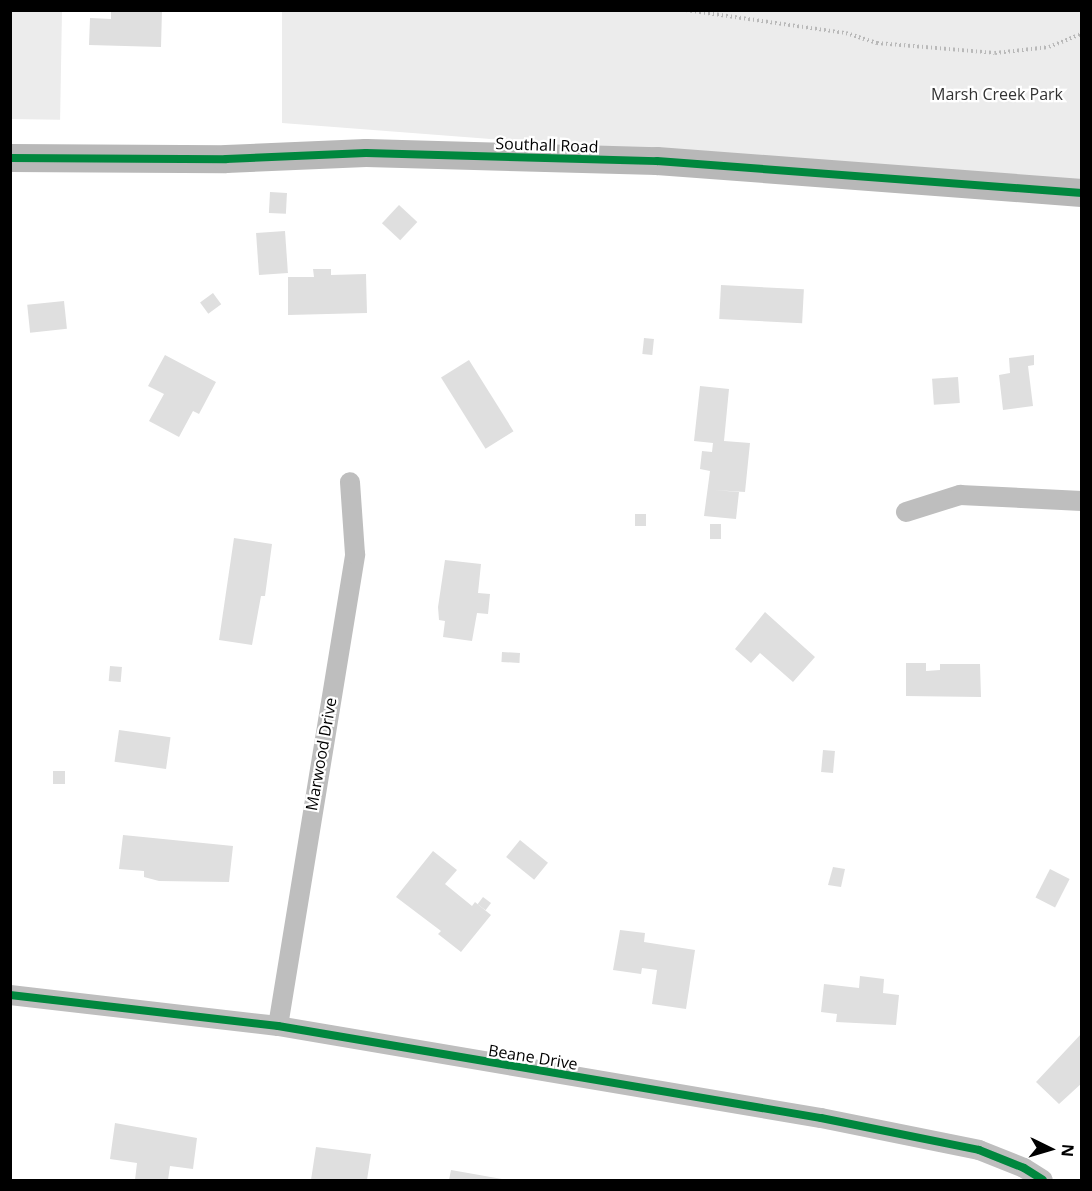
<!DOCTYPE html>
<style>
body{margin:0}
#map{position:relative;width:1092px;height:1191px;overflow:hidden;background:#fff;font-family:"Open Sans",sans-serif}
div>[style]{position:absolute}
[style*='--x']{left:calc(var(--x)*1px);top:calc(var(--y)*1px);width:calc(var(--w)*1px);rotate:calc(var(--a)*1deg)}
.green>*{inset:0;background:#ececec;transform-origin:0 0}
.building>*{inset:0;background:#dfdfdf;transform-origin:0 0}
.path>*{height:4px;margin-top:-2px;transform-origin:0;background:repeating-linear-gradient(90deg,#b9b9b9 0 1.5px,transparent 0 4.5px)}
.street>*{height:20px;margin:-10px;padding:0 10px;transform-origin:10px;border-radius:10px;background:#bebebe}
.secondary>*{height:28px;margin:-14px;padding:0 14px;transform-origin:14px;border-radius:14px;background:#b8b8b8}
.cycleway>*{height:8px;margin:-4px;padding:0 4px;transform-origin:4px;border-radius:4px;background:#00873e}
span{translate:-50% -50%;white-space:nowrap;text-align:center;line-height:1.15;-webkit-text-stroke:4.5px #fff;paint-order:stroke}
.park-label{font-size:16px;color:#333}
.street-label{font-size:16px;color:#000}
.frame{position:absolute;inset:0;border:12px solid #000;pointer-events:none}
.north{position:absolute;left:1020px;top:1119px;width:60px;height:60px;-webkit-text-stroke:4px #fff;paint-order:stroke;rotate:95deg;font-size:16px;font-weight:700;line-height:24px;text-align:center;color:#000}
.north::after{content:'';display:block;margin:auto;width:21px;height:27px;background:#000;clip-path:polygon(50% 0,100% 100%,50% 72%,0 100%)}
</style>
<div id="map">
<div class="green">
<i style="left:11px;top:10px;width:51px;height:109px;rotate:1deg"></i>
<i style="clip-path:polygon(282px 11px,1081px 11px,1081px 184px,282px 123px)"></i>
</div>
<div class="building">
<i style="clip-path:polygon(111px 10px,162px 10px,161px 47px,89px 45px,90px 18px,111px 19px)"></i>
<i style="left:270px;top:192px;width:17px;height:21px;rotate:3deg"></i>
<i style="left:399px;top:205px;width:25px;height:25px;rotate:43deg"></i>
<i style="left:285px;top:231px;width:42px;height:29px;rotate:86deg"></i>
<i style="clip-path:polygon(313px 269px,331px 269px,331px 275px,366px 274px,367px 313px,288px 315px,288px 277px,314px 277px)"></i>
<i style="left:721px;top:285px;width:83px;height:34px;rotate:3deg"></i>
<i style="left:213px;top:293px;width:14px;height:16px;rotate:54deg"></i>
<i style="left:64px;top:301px;width:28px;height:37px;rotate:84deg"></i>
<i style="left:644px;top:338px;width:10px;height:16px;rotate:6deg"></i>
<i style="clip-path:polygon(165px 355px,216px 382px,199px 414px,193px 411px,179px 437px,149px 421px,164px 394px,148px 386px)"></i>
<i style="clip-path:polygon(1034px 355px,1034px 365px,1028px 366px,1033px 406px,1003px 410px,999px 375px,1010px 373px,1009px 358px)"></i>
<i style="left:469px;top:360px;width:84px;height:33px;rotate:58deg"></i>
<i style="left:958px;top:377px;width:26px;height:26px;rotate:86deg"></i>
<i style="clip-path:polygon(700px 386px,729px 389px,724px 441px,750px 443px,745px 492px,714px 490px,739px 492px,736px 519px,704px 516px,710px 471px,700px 469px,702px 451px,712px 452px,713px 443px,694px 441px)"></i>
<i style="left:635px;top:514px;width:11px;height:12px"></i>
<i style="left:710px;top:524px;width:11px;height:15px"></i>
<i style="clip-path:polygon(234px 538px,272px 544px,265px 596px,261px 596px,252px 645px,219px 640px)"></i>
<i style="clip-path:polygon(445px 560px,481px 564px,478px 593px,490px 594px,488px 614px,477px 613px,472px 641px,443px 637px,445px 621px,439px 620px,438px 607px)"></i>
<i style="clip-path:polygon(765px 612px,815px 657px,793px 682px,760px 653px,751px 663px,735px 649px)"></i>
<i style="left:502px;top:652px;width:18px;height:10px;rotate:3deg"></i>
<i style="clip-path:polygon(906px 663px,926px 663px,926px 671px,940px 670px,940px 664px,980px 664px,981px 697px,906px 696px)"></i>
<i style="left:110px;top:666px;width:12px;height:15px;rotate:5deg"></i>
<i style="left:119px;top:730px;width:52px;height:32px;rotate:8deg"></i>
<i style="left:823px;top:750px;width:12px;height:22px;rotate:5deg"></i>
<i style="left:53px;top:771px;width:12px;height:13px"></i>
<i style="clip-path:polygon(123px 835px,233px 846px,229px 882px,159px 881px,144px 877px,144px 871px,119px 869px)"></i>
<i style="left:520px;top:840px;width:36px;height:22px;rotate:39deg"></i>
<i style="clip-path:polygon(433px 851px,457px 870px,445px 884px,472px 906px,475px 902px,491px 915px,461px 952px,438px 934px,441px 931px,396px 897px)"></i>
<i style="clip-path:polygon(833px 867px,845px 869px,841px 887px,828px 885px)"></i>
<i style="left:1050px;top:869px;width:22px;height:32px;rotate:27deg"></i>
<i style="left:483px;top:897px;width:10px;height:9px;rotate:37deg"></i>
<i style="clip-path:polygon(620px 930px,645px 933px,644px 942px,695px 950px,686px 1009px,652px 1004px,657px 970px,642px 968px,641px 974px,613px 970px)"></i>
<i style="clip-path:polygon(860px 976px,884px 979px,883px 993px,899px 995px,896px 1025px,836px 1022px,837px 1014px,821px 1012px,824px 984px,859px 988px)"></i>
<i style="clip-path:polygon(1082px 1033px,1082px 1083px,1059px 1104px,1036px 1082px)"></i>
<i style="clip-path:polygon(115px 1123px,197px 1138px,193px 1169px,170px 1166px,168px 1180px,135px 1180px,137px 1163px,110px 1159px)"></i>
<i style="clip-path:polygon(316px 1147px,371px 1154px,367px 1180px,311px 1180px)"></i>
<i style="clip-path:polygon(451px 1170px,502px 1179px,502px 1180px,449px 1180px)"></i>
</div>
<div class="path">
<i style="--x:686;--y:10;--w:162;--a:8.2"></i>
<i style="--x:846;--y:33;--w:33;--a:18"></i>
<i style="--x:877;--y:43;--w:118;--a:4.8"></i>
<i style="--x:995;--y:53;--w:54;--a:-6.3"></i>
<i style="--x:1049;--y:47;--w:35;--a:-22"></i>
</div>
<div class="street">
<i style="--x:906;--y:512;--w:57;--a:-17.5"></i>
<i style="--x:960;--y:495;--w:122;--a:2.8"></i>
<i style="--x:10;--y:995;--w:270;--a:6.6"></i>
<i style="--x:278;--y:1026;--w:551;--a:9.62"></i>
<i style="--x:821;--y:1118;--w:161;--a:11.4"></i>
<i style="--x:979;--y:1150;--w:48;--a:21.8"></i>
<i style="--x:1024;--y:1168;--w:22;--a:32"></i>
<i style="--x:278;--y:1026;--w:478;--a:-80.7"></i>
<i style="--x:355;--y:554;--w:72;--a:-94"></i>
</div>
<div class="secondary">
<i style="--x:10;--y:158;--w:216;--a:0.3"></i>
<i style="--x:226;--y:159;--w:140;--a:-2.5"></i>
<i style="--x:366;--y:153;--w:291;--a:1.6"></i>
<i style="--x:657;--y:161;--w:426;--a:4.3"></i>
</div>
<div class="cycleway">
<i style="--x:10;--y:158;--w:216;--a:0.3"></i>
<i style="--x:226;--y:159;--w:140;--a:-2.5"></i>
<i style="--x:366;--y:153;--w:291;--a:1.6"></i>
<i style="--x:657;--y:161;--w:426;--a:4.3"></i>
<i style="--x:10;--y:995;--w:270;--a:6.6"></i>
<i style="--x:278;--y:1026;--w:551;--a:9.62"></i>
<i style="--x:821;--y:1118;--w:161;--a:11.4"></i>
<i style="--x:979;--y:1150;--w:48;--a:21.8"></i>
<i style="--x:1024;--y:1168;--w:22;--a:32"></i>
</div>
<div class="park-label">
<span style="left:997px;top:94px">Marsh Creek Park</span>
</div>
<div class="street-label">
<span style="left:547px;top:145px;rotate:2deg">Southall Road</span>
<span style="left:321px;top:754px;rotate:-80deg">Marwood Drive</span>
<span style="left:533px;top:1057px;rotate:9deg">Beane Drive</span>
</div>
<div class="frame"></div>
<div class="north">N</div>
</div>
